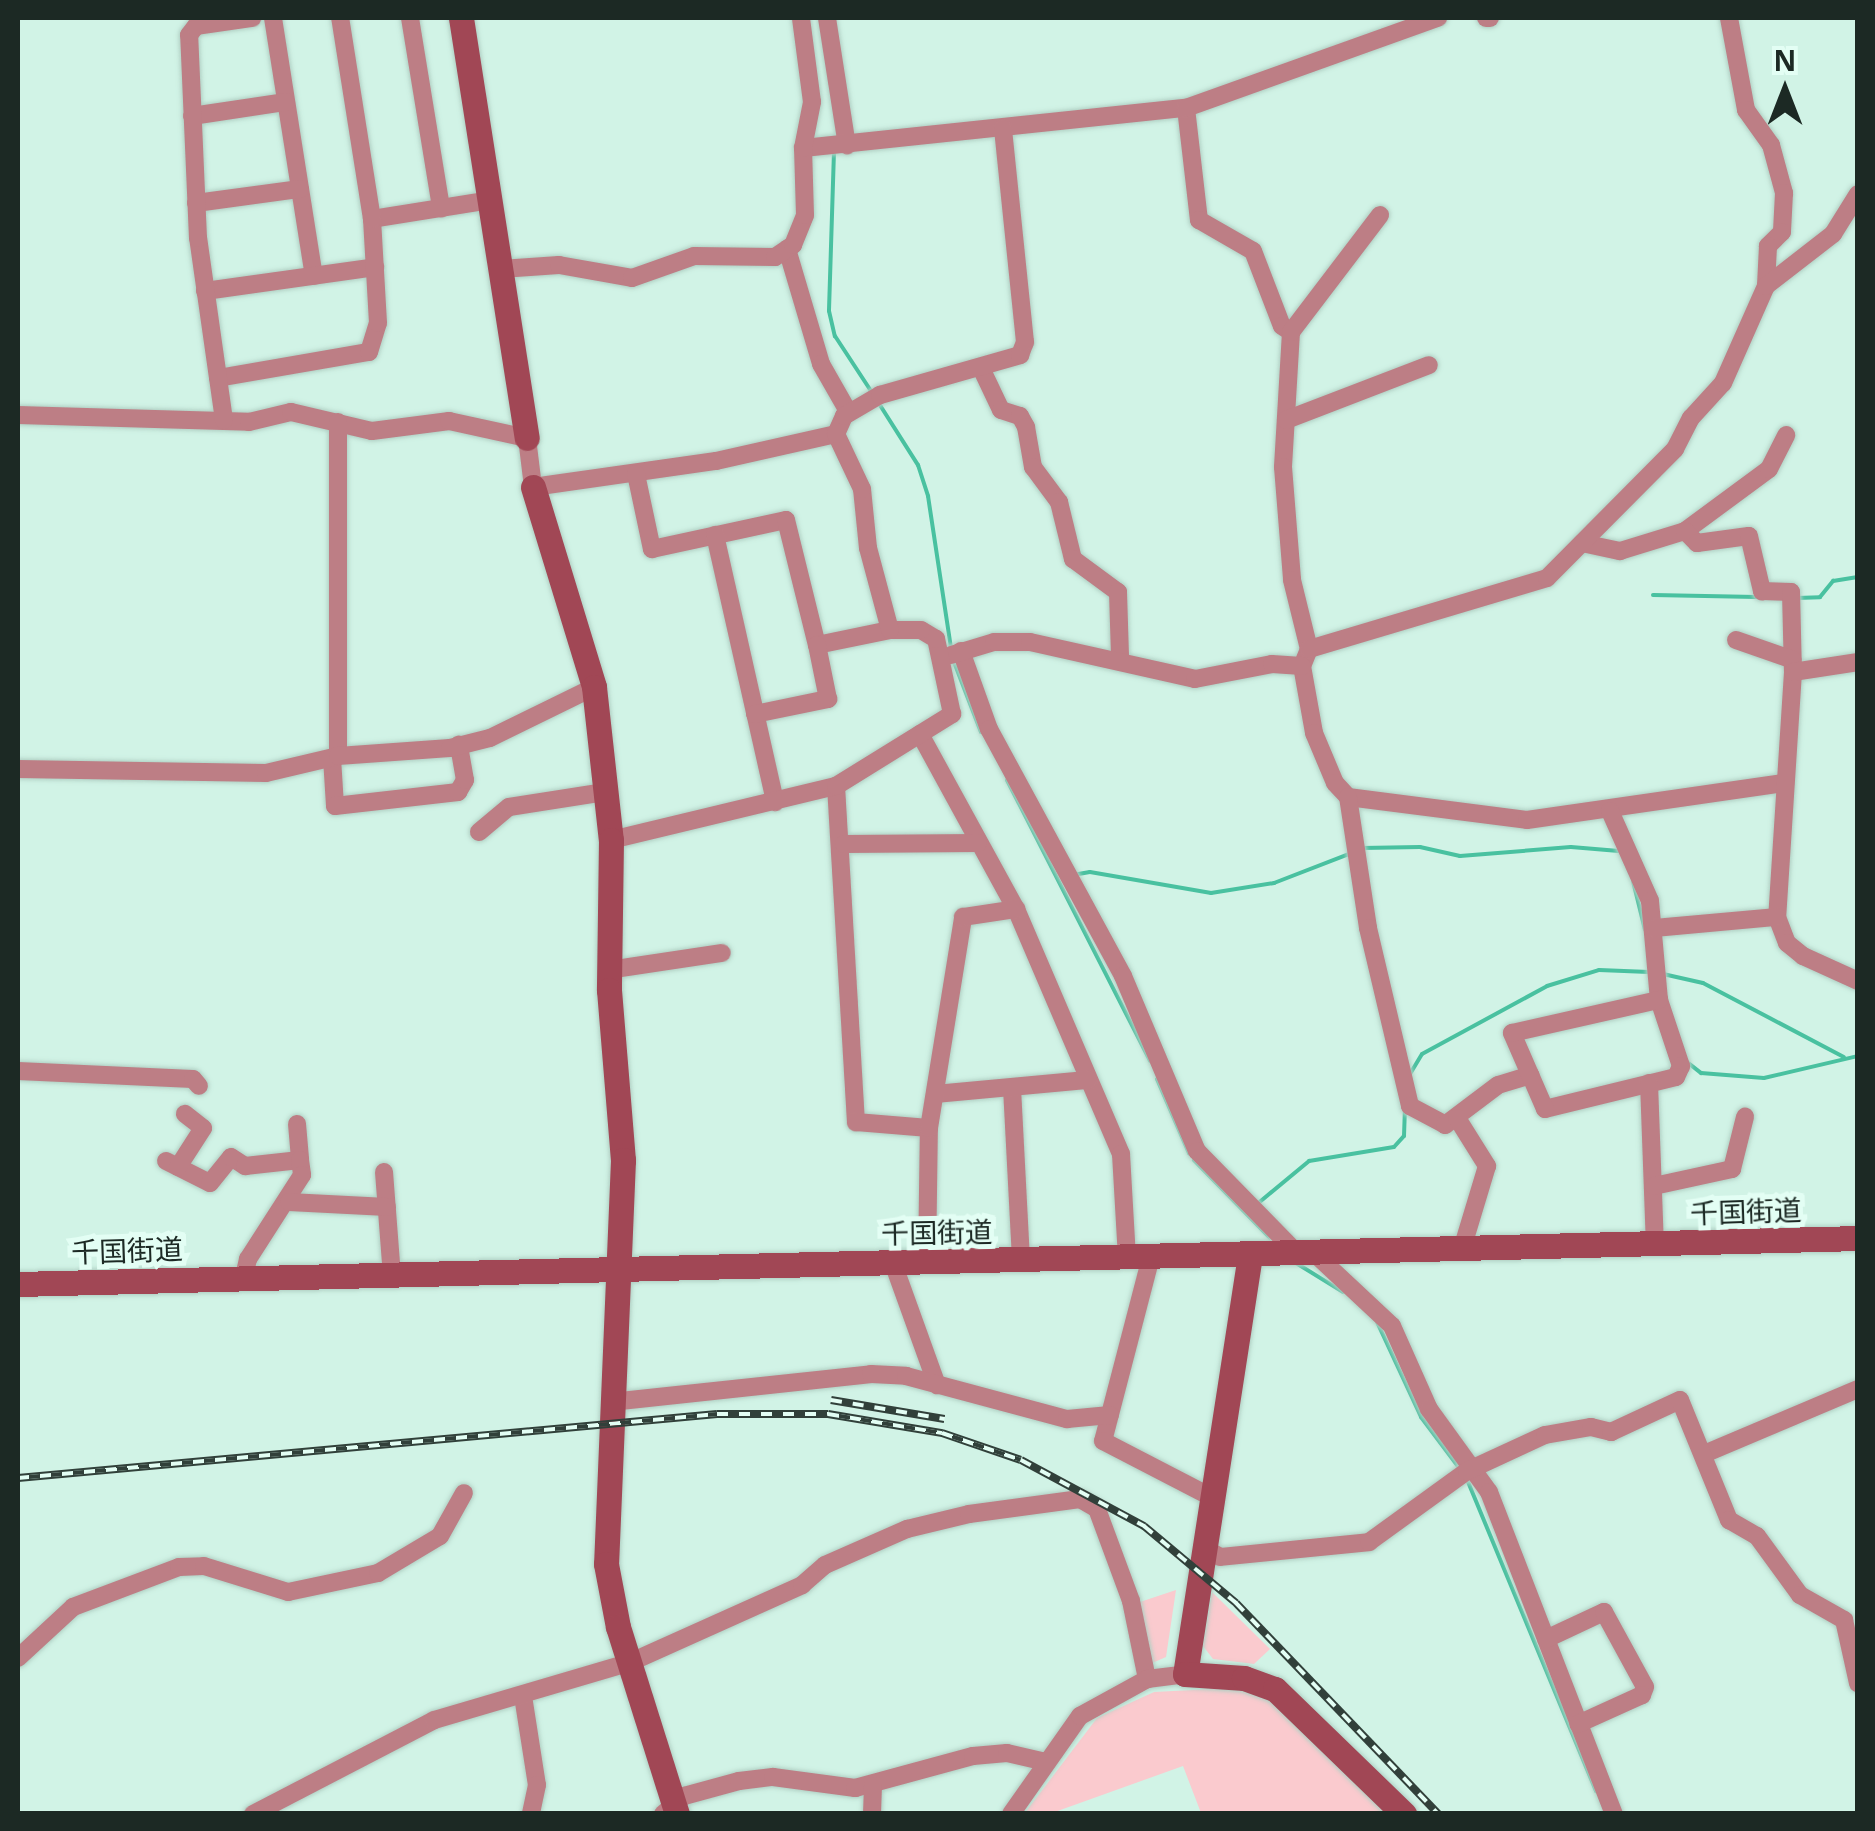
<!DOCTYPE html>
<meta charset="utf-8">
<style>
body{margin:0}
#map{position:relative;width:1875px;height:1831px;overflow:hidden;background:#d1f3e6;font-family:"Open Sans","Noto Sans JP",sans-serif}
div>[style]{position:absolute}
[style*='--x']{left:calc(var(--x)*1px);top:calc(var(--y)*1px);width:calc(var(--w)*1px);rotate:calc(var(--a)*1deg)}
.green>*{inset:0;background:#facace}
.stream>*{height:4px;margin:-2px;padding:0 2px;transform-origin:2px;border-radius:2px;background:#49c1a0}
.roads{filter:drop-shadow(0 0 2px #b0cfc3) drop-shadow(0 0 2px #b0cfc3)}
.street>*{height:18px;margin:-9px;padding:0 9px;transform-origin:9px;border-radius:9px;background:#bd7e85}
.secondary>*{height:25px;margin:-12.5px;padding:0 12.5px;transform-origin:12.5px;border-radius:12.5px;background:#a14755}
.rail>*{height:8px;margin-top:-4px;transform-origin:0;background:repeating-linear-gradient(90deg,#e3fef4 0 11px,#31403a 0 22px);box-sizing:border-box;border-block:2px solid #31403a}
span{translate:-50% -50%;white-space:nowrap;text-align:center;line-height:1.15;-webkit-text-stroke:10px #e3fef4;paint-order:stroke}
.street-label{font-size:28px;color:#1c2924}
.frame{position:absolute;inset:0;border:20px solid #1c2924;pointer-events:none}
.north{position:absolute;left:1735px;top:40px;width:100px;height:100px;-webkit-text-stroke:8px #e3fef4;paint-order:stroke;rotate:0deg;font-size:28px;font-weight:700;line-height:40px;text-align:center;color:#1c2924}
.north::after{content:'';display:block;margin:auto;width:35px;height:45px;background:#1c2924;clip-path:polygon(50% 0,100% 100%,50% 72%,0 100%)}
</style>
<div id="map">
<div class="green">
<i style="clip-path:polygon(1176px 1590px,1166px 1657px,1150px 1664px,1140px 1602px)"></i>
<i style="clip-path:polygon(1212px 1592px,1270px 1649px,1254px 1664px,1213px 1659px,1203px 1646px)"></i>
<i style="clip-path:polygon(1213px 1689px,1249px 1691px,1270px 1701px,1387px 1813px,1201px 1813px,1183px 1766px,1052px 1813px,1024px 1814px,1097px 1718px,1154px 1692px)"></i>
</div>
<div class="stream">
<i style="--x:834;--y:151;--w:160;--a:91.8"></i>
<i style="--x:829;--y:311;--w:26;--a:77"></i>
<i style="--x:835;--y:336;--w:69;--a:56.8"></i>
<i style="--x:878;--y:402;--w:75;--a:57.6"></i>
<i style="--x:918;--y:465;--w:33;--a:72"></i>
<i style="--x:928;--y:496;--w:154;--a:81.4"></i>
<i style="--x:1653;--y:595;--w:104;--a:1.1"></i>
<i style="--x:1797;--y:598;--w:23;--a:-2"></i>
<i style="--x:1820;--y:597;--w:21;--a:-51"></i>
<i style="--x:1833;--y:581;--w:25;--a:-9"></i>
<i style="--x:954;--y:662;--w:75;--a:68.9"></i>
<i style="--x:1007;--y:780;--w:315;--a:63"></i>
<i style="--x:1362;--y:848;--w:58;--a:-1"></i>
<i style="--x:1420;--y:847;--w:41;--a:12.7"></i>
<i style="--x:1460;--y:856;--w:111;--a:-4.6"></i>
<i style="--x:1571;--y:847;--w:48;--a:4.8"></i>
<i style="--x:1073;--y:875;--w:17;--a:-10"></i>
<i style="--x:1090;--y:872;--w:123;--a:9.8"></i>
<i style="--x:1211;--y:893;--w:64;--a:-9"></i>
<i style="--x:1274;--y:883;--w:80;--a:-21.1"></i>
<i style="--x:1633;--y:881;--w:50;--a:76.2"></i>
<i style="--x:1663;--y:974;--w:41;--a:12.7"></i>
<i style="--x:1703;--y:983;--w:159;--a:27.7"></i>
<i style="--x:1687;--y:1062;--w:18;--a:38"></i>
<i style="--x:1701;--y:1073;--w:63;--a:4.5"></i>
<i style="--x:1764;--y:1078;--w:97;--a:-13.2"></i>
<i style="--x:1410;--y:1074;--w:23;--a:-59"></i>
<i style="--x:1422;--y:1054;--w:142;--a:-28.5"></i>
<i style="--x:1547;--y:986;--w:54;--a:-17.1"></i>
<i style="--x:1599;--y:970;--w:50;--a:2.3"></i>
<i style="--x:1157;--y:1079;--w:81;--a:66.6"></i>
<i style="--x:1194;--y:1160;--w:116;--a:45.7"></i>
<i style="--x:1256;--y:1205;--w:69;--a:-39.7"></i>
<i style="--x:1309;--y:1161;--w:86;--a:-9.4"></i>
<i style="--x:1394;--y:1147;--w:15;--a:-48"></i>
<i style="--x:1404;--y:1136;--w:28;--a:-88"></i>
<i style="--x:1296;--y:1263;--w:55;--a:31.7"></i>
<i style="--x:1377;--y:1322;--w:105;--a:65.1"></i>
<i style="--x:1421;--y:1417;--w:65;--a:53.1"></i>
<i style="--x:1466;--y:1477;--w:340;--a:67.5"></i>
</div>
<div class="roads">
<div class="street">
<i style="--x:273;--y:18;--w:261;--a:81"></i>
<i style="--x:410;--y:18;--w:193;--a:80.7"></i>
<i style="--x:827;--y:18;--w:129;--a:81.1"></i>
<i style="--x:1486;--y:18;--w:4;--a:0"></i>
<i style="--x:1729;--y:18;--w:94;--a:79.5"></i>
<i style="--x:1746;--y:110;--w:43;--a:54.5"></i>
<i style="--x:1771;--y:145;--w:50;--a:74.8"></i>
<i style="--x:1784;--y:193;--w:39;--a:93"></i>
<i style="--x:1782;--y:232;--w:20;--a:135"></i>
<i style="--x:1768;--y:246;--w:40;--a:92.9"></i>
<i style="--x:1186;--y:108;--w:113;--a:83.4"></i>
<i style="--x:1199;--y:220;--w:62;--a:29.9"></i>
<i style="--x:1253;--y:251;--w:80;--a:68.9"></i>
<i style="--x:1282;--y:326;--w:11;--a:34"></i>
<i style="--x:1291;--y:332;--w:135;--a:93.4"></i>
<i style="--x:1283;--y:467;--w:113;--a:85.4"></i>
<i style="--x:1292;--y:580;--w:71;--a:76.2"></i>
<i style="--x:1309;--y:649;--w:18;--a:112"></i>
<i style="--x:1302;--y:666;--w:68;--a:79.8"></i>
<i style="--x:1314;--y:733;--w:54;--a:67.2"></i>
<i style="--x:1335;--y:783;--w:19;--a:47"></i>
<i style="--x:1348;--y:797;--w:180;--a:7.3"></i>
<i style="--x:1527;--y:820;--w:261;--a:-8.2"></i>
<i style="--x:192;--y:116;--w:95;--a:-8.5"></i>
<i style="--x:803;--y:148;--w:385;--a:-6"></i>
<i style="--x:1186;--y:108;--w:268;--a:-19.7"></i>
<i style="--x:196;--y:203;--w:105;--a:-7.7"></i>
<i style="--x:372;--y:219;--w:120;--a:-9.1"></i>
<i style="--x:787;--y:249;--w:120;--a:73.5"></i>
<i style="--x:821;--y:364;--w:56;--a:60.3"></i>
<i style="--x:501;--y:269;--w:58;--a:-3.9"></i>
<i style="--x:559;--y:265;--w:74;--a:10.1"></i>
<i style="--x:632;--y:278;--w:66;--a:-19.5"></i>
<i style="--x:694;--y:256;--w:81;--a:0.7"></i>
<i style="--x:775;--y:257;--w:22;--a:-34"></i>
<i style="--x:793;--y:245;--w:32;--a:-68"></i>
<i style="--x:805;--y:215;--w:67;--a:-91.7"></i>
<i style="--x:803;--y:148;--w:47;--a:-78.9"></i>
<i style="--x:812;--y:102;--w:85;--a:-97.5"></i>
<i style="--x:205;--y:291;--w:172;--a:-8"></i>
<i style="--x:1291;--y:332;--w:147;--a:-52.7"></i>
<i style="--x:982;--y:370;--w:44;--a:64.6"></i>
<i style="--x:1001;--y:410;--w:20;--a:18"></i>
<i style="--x:1020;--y:416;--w:13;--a:61"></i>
<i style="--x:1026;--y:427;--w:41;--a:80.1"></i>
<i style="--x:1033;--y:467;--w:44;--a:53.4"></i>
<i style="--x:1059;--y:502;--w:59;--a:76.2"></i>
<i style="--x:1073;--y:559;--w:56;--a:36.3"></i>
<i style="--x:1118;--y:592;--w:65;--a:88.2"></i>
<i style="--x:218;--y:378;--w:153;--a:-9.8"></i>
<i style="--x:369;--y:352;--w:30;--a:-73"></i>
<i style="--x:378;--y:323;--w:104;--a:-93.3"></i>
<i style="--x:372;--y:219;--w:204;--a:-99"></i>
<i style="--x:18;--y:415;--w:231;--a:1.7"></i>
<i style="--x:249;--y:422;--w:43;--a:-13.4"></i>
<i style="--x:291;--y:412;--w:83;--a:13.2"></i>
<i style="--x:372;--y:431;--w:78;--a:-7.4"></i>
<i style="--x:449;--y:421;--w:80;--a:12.3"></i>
<i style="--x:527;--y:438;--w:49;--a:83"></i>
<i style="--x:533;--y:487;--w:185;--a:-8.1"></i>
<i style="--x:716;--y:461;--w:123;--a:-12.7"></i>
<i style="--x:224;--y:420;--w:184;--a:-98.1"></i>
<i style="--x:198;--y:238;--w:203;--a:-92.5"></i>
<i style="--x:189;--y:35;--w:11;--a:-52"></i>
<i style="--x:196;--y:26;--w:57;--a:-8.1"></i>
<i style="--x:1286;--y:420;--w:153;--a:-21"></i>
<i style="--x:338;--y:422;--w:334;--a:90"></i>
<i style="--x:636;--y:474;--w:77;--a:78"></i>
<i style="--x:652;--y:549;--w:137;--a:-12.2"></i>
<i style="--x:786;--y:520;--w:129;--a:76.1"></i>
<i style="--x:817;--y:645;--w:75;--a:-11.6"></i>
<i style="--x:1685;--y:531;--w:104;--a:-36.4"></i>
<i style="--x:1769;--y:469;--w:38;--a:-63"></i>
<i style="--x:715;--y:535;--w:274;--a:77.3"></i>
<i style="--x:1582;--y:543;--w:39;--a:12"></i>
<i style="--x:1620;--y:551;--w:68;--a:-17.1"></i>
<i style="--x:1685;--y:531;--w:17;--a:45"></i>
<i style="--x:1697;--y:543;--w:52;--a:-7.7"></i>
<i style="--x:1749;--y:536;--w:57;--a:76.7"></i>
<i style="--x:1762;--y:591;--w:29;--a:2"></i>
<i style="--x:1791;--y:592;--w:80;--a:88.6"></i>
<i style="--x:1793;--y:672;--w:246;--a:93.7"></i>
<i style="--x:1777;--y:917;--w:28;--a:69"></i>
<i style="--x:1787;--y:943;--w:21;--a:39"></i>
<i style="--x:1803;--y:956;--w:60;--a:24.4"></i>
<i style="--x:1736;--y:640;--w:60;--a:19.3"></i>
<i style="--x:1309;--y:649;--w:248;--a:-16.6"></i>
<i style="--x:1547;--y:578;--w:182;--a:-45.2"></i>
<i style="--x:1675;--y:449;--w:35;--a:-63"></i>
<i style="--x:1691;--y:418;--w:47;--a:-47.6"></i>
<i style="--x:1723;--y:383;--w:106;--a:-66.1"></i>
<i style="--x:1766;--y:286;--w:85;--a:-37.8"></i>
<i style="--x:1833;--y:234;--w:47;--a:-58"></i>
<i style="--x:961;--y:651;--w:83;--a:70.3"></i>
<i style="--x:989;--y:729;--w:281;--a:61.5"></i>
<i style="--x:1123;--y:976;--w:190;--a:67.1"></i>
<i style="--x:1197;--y:1151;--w:141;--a:45.6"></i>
<i style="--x:951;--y:655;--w:45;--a:-16.8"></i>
<i style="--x:994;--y:642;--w:36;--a:0"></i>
<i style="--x:1030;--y:642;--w:169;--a:12.6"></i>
<i style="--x:1195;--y:679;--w:78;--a:-11"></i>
<i style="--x:1272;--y:664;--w:30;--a:4"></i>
<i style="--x:1793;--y:672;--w:66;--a:-8.7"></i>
<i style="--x:755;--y:714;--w:75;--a:-11.6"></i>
<i style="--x:828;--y:699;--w:55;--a:-101.5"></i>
<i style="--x:920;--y:734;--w:200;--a:61.3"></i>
<i style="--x:1016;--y:909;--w:267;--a:66.8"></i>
<i style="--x:1121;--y:1154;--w:103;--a:86.7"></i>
<i style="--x:332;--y:758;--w:48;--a:86.4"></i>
<i style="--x:335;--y:806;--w:124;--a:-6.5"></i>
<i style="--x:458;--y:792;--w:14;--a:-60"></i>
<i style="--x:465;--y:780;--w:36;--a:-100"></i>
<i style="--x:18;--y:769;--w:248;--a:0.9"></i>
<i style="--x:266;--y:773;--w:74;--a:-13.3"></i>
<i style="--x:338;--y:756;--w:112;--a:-4.1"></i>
<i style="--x:450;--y:748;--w:41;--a:-14"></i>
<i style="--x:490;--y:738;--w:116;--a:-26.1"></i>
<i style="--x:836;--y:786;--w:337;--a:86.6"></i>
<i style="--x:856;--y:1122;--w:73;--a:4.7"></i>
<i style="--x:1348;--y:797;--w:133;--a:81.3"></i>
<i style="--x:1368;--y:928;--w:183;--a:76.7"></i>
<i style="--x:1410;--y:1106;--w:40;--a:28"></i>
<i style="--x:1445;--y:1125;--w:66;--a:-37"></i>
<i style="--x:1498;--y:1085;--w:34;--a:-17"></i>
<i style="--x:1610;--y:811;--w:98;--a:66"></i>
<i style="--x:1650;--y:901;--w:99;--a:84.8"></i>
<i style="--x:1659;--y:1000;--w:70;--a:71.6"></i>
<i style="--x:1681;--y:1066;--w:12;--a:114"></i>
<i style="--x:1676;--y:1077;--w:135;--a:166.3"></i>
<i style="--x:1545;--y:1109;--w:83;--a:-113.5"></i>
<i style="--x:1512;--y:1033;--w:151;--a:-12.7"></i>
<i style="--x:479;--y:832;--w:39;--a:-40"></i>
<i style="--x:509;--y:807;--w:97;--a:-8.9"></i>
<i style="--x:611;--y:840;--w:231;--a:-13.5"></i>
<i style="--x:836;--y:786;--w:137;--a:-31.8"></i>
<i style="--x:952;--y:714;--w:77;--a:-102"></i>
<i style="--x:936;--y:639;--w:17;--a:-149"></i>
<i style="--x:921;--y:630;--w:31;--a:180"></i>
<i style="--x:890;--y:630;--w:85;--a:-105"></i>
<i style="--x:868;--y:548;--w:59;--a:-95.8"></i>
<i style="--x:862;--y:489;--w:61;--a:-115.3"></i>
<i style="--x:836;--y:434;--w:20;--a:-66"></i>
<i style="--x:844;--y:416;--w:42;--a:-30.3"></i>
<i style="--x:880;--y:395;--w:146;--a:-15.9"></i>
<i style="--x:1020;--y:355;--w:14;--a:-69"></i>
<i style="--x:1025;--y:342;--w:215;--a:-95.9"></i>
<i style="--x:844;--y:844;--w:134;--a:-0.4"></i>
<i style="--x:1655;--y:928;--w:122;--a:-5.2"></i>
<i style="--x:608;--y:970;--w:115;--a:-8.5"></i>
<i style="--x:18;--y:1071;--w:175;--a:2.6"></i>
<i style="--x:193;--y:1079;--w:9;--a:49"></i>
<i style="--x:1649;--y:1083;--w:161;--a:87.9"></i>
<i style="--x:1012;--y:1088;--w:171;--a:87"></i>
<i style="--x:936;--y:1094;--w:153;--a:-5.3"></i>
<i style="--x:1457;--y:1118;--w:57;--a:58"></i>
<i style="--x:1487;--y:1166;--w:87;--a:106.8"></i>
<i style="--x:297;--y:1124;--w:36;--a:85"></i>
<i style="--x:166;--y:1161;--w:49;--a:26.6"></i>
<i style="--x:210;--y:1183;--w:33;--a:-51"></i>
<i style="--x:231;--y:1157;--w:17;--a:33"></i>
<i style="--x:245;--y:1166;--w:55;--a:-6.2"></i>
<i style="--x:300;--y:1160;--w:15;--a:82"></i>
<i style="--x:302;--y:1175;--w:100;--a:122.7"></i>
<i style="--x:248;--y:1259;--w:18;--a:103"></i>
<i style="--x:178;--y:1167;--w:46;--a:-57.3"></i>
<i style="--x:203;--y:1128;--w:23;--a:-142"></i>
<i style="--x:384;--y:1172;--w:103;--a:85.6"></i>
<i style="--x:1654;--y:1186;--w:80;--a:-12.3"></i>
<i style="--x:1732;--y:1169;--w:54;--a:-76"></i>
<i style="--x:289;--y:1202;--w:98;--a:2.9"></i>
<i style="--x:1313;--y:1252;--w:108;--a:43.1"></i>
<i style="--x:1392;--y:1326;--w:91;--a:66"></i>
<i style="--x:1429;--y:1409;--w:102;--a:54.1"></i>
<i style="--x:1489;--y:1492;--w:345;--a:68.8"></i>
<i style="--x:1151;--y:1257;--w:190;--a:104.6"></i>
<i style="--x:1103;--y:1441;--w:124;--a:27.4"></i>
<i style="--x:893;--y:1263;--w:130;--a:70.2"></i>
<i style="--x:927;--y:1263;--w:135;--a:-89.2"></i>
<i style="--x:929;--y:1128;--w:214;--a:-80.8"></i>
<i style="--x:963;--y:917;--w:54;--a:-8.6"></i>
<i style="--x:611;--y:1402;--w:262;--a:-6.1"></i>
<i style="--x:871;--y:1374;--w:35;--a:3"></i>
<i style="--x:906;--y:1376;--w:167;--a:15"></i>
<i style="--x:1067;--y:1419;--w:43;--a:-5.3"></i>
<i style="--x:1704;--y:1454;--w:167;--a:-22.9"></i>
<i style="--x:1204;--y:1548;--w:18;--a:29"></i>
<i style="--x:1220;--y:1557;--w:150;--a:-5.7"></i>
<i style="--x:1369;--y:1542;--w:121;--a:-35.9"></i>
<i style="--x:1467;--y:1471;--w:86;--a:-24.8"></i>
<i style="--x:1545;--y:1435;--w:47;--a:-9.9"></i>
<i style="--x:1591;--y:1427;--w:21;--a:14"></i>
<i style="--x:1611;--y:1432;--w:76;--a:-24.9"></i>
<i style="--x:1680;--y:1400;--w:130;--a:67.8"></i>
<i style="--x:1729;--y:1520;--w:32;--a:30"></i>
<i style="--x:1757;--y:1536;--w:73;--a:53.9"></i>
<i style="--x:1800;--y:1595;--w:51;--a:29.6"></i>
<i style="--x:1844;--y:1620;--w:65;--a:77.5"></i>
<i style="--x:1546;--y:1639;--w:64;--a:-25"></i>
<i style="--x:1604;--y:1612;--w:85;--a:61.3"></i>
<i style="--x:1645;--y:1687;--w:9;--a:111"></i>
<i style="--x:1642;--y:1695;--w:70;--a:155.6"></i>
<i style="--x:18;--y:1658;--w:75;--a:-42.8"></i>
<i style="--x:73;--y:1607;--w:113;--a:-20.7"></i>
<i style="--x:179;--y:1567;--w:25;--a:-2"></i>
<i style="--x:204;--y:1566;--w:88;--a:17.2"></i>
<i style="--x:288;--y:1592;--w:92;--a:-11.9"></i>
<i style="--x:378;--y:1573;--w:72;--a:-30.8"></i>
<i style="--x:440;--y:1536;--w:49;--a:-60.8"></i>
<i style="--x:523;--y:1696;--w:90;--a:81.1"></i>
<i style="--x:537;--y:1785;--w:30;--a:102"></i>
<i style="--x:253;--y:1814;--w:204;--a:-27.4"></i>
<i style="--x:434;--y:1720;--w:205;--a:-16.4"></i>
<i style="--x:631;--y:1662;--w:188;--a:-24.2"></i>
<i style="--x:802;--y:1585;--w:30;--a:-41"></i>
<i style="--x:825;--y:1565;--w:90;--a:-23.7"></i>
<i style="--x:907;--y:1529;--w:64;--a:-13.6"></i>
<i style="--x:969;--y:1514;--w:112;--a:-7.7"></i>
<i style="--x:1080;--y:1499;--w:20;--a:30"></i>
<i style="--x:1097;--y:1509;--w:98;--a:69.7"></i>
<i style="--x:1131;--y:1601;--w:80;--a:78.4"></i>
<i style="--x:663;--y:1814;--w:28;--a:-41"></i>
<i style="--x:684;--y:1796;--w:57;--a:-15.3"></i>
<i style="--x:739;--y:1781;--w:34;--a:-7"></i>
<i style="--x:773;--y:1777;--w:83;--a:7.6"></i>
<i style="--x:855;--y:1788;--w:122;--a:-15.2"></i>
<i style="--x:973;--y:1756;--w:34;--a:-5"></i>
<i style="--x:1007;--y:1753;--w:40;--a:13"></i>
<i style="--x:872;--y:1814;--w:28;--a:-88"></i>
<i style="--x:1011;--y:1814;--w:120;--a:-54.9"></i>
<i style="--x:1080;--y:1716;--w:77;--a:-28.9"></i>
<i style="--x:1147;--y:1679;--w:38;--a:-7"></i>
</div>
<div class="secondary">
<i style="--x:461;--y:18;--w:425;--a:81.1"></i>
<i style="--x:533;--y:487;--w:209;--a:73"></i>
<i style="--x:594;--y:687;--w:154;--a:83.7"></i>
<i style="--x:611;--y:840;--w:150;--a:90.8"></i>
<i style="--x:609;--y:990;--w:171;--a:85.3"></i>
<i style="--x:623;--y:1160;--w:404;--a:92.4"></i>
<i style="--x:606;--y:1564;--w:64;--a:79.2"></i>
<i style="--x:618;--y:1627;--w:196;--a:72.5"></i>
<i style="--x:1250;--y:1255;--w:424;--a:98.8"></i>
<i style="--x:1185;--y:1674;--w:59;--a:3.9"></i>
<i style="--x:1244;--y:1678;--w:33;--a:20"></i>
<i style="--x:1275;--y:1689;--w:180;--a:44.1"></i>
<i style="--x:18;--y:1284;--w:1841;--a:-1.43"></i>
</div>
</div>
<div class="rail">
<i style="--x:831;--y:1400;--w:115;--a:9.5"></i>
<i style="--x:18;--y:1478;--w:702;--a:-5.23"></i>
<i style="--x:717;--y:1414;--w:111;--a:0"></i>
<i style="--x:828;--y:1414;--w:116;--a:9.5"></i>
<i style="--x:942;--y:1433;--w:83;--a:18.9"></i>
<i style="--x:1021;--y:1460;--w:140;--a:28.2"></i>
<i style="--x:1144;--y:1526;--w:120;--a:39.9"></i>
<i style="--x:1236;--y:1603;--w:292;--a:46.2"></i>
</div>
<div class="street-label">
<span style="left:1746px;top:1211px;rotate:-2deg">千国街道</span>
<span style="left:937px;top:1232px;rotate:-1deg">千国街道</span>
<span style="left:127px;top:1250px;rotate:-2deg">千国街道</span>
</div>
<div class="frame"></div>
<div class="north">N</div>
</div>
